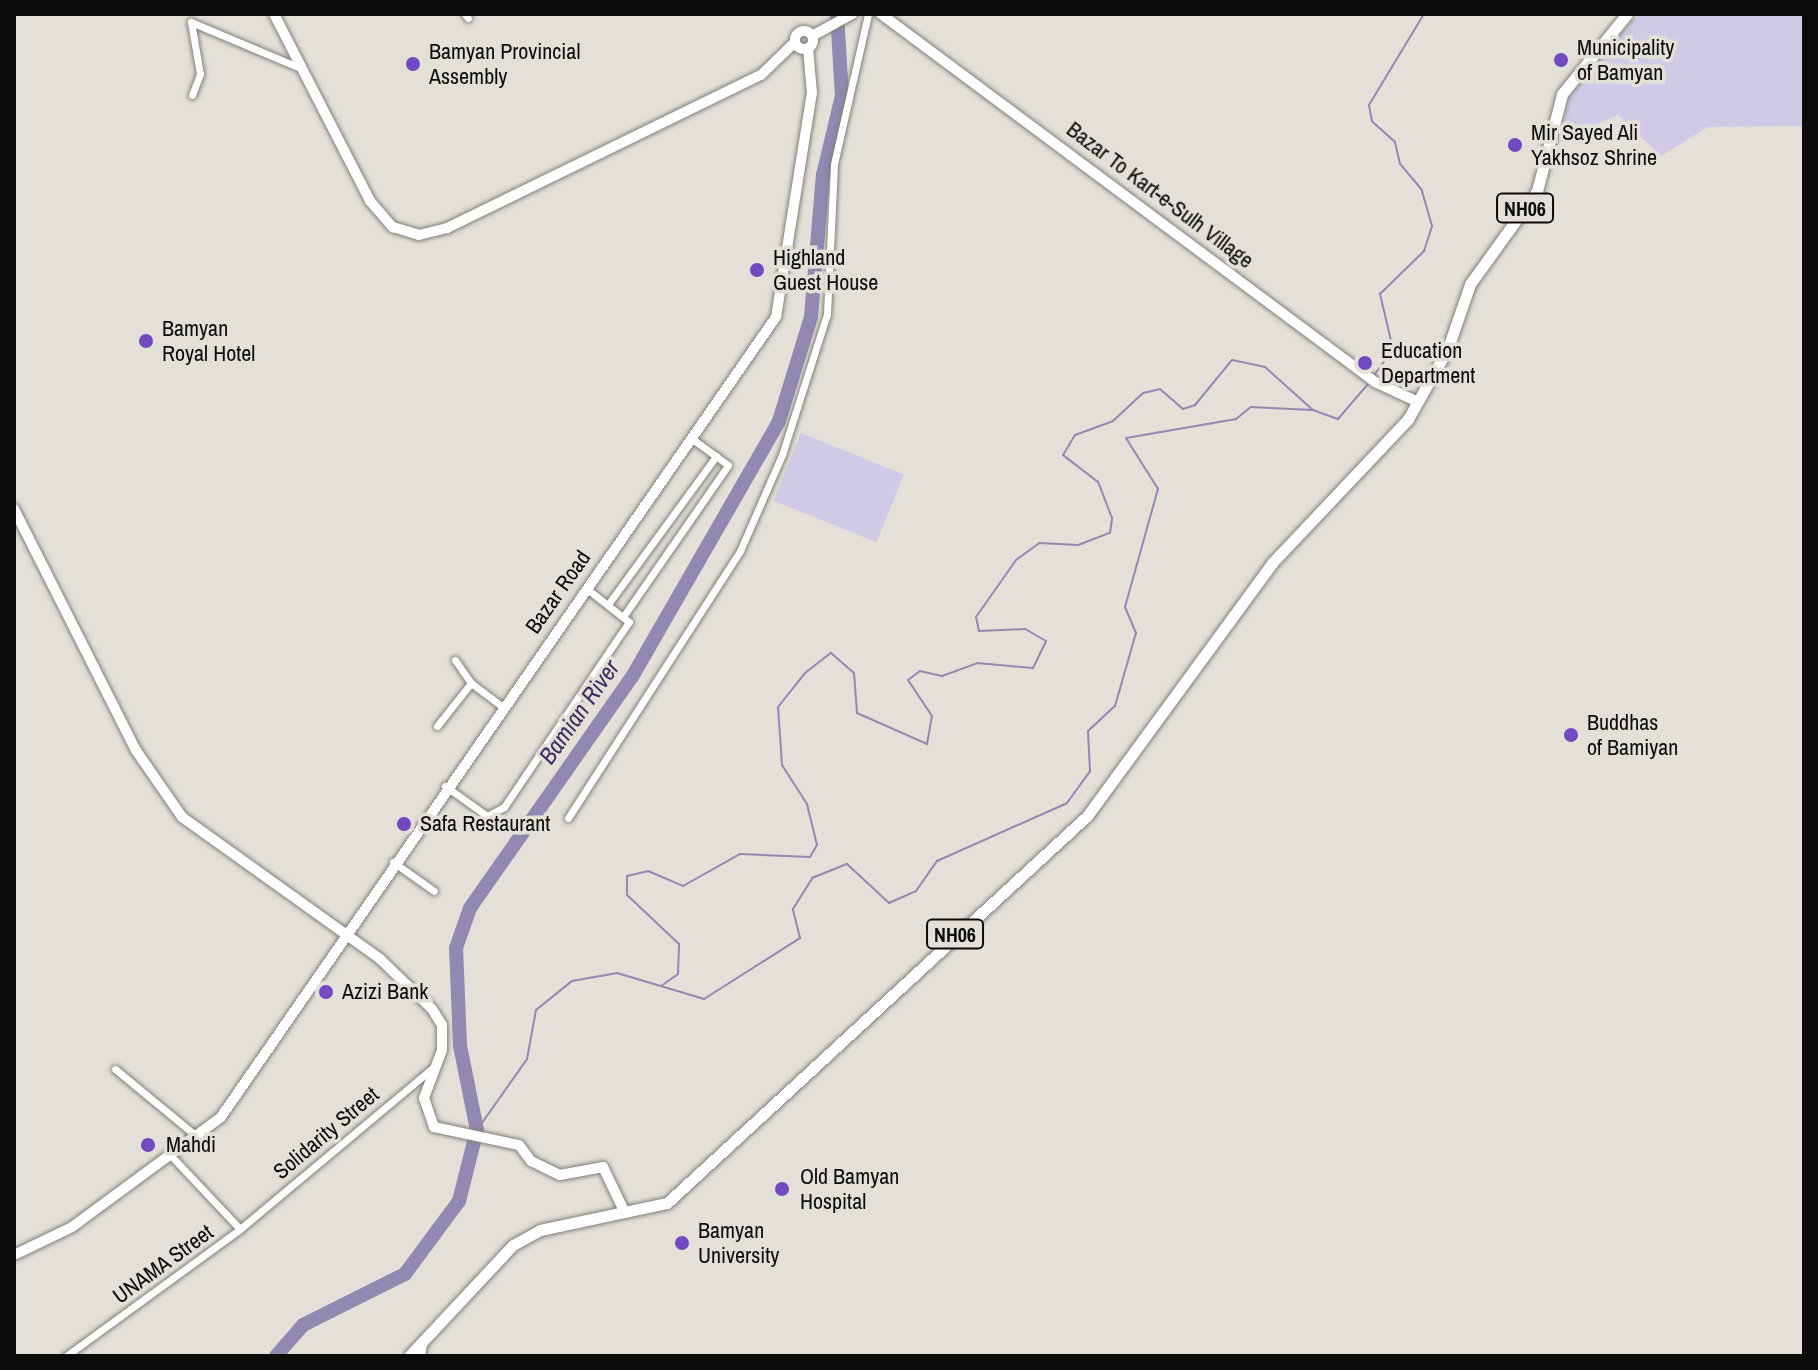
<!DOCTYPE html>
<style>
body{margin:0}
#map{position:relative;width:1818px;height:1370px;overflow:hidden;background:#e3e0d8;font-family:"Archivo Narrow",sans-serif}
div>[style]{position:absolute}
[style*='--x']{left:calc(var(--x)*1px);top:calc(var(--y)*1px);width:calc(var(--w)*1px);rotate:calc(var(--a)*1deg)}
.green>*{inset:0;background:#d0cae6;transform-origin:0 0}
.stream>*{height:2px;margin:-1px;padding:0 1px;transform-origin:1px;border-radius:1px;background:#9289b3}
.river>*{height:14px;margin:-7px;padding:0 7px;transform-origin:7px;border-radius:7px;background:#9289b3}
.roads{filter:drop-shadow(0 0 2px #817f78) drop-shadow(0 0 2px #817f78)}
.street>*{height:7px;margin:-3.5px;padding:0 3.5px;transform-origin:3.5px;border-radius:3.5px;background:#fff}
.secondary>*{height:10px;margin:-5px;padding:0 5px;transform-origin:5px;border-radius:5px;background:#fff}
.secondary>.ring{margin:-5px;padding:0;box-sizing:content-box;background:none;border:10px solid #fff;border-radius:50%}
.primary>*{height:11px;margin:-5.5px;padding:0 5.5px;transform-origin:5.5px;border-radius:5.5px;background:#fff}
.dots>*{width:22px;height:22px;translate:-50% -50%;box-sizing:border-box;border:4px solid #e3e0d8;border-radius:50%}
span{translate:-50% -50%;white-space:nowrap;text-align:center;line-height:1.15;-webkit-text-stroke:7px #e3e0d8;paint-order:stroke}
.shield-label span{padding:2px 6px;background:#e3e0d8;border:2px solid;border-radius:6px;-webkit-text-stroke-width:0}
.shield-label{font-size:20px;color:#0c0b09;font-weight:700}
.poi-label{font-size:22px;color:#0c0b09}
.left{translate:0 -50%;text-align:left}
.street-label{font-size:22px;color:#0c0b09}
.water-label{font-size:24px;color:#3e2d64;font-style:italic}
.frame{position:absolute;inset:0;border:16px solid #0c0b09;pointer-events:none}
</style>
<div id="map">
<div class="green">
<i style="clip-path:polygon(1640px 14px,1804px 14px,1804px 126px,1708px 127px,1661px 156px,1618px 115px,1572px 135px,1563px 131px,1568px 100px,1592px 61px)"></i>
<i style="left:801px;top:433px;width:111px;height:73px;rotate:22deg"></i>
</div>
<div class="stream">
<i style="--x:1375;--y:374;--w:31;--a:-54"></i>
<i style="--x:1393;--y:349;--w:57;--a:-103.3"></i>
<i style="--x:1380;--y:294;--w:62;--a:-44.3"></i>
<i style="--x:1424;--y:251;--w:26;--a:-72"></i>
<i style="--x:1432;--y:226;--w:37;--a:-106"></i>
<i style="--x:1422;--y:190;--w:34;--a:-130"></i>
<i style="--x:1400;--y:164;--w:23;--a:-103"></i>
<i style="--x:1395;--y:142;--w:31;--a:-138"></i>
<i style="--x:1372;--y:121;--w:16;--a:-101"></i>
<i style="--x:1369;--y:105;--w:106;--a:-58.9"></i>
<i style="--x:661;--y:986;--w:21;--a:-35"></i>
<i style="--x:678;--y:974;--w:30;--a:-88"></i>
<i style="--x:679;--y:944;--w:71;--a:-136.7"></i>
<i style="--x:627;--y:895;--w:19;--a:-90"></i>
<i style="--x:627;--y:876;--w:22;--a:-13"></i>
<i style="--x:648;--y:871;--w:38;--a:23"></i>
<i style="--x:683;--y:886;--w:65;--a:-29.3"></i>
<i style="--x:740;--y:854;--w:70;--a:2.5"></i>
<i style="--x:810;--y:857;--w:14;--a:-60"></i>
<i style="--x:817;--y:845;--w:42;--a:-103.7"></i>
<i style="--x:807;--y:804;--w:46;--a:-122.7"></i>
<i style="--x:782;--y:765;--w:58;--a:-93.9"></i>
<i style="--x:778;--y:707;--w:43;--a:-51.5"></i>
<i style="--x:805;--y:673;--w:33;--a:-38"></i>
<i style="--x:831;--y:653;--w:30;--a:41"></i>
<i style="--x:854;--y:673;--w:40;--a:85.7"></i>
<i style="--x:857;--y:713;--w:77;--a:23.9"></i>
<i style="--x:927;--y:744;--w:28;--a:-80"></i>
<i style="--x:932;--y:716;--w:43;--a:-123.7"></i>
<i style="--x:908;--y:680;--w:15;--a:-37"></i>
<i style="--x:920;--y:671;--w:23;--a:13"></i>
<i style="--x:942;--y:676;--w:37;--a:-20"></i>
<i style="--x:977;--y:663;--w:56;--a:5.1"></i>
<i style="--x:1033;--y:668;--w:30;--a:-64"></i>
<i style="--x:1046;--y:641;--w:24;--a:-150"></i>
<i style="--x:1025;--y:629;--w:46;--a:177.5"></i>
<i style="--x:979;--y:631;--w:14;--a:-102"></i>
<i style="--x:976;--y:617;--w:70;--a:-54.9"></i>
<i style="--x:1016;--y:560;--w:29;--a:-36"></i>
<i style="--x:1039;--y:543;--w:39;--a:3"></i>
<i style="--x:1078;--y:545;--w:34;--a:-21"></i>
<i style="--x:1110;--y:533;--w:15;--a:-82"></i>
<i style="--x:1112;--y:518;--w:39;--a:-111"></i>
<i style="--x:1098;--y:482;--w:44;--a:-142.4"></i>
<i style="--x:1063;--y:455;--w:23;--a:-59"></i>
<i style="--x:1075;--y:435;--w:40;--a:-20.2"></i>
<i style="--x:1113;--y:421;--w:41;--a:-43"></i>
<i style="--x:1143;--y:393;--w:17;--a:-13"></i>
<i style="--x:1160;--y:389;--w:30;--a:41"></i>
<i style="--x:1183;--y:409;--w:13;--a:-18"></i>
<i style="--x:1195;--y:405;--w:58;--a:-50.6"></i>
<i style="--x:1232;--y:360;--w:34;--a:12"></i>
<i style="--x:1265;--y:367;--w:64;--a:41.9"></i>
<i style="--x:477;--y:1130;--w:87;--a:-54.8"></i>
<i style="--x:527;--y:1059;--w:50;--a:-79.6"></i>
<i style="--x:536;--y:1010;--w:46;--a:-38.9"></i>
<i style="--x:572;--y:981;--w:46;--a:-10.1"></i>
<i style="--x:617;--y:973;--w:91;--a:16.6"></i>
<i style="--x:704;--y:999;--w:114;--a:-32.4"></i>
<i style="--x:800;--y:938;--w:30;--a:-104"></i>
<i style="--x:793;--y:909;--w:36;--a:-58"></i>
<i style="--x:812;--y:878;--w:38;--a:-22"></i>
<i style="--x:847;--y:864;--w:57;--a:42.9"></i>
<i style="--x:889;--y:903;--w:30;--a:-24"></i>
<i style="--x:916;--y:891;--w:37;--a:-55"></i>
<i style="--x:937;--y:861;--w:142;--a:-24"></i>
<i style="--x:1067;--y:803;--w:39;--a:-54"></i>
<i style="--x:1090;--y:771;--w:40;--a:-92.9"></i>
<i style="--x:1088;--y:731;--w:37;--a:-43"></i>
<i style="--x:1115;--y:706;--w:76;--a:-74"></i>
<i style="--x:1136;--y:633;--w:28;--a:-113"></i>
<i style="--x:1125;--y:607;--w:123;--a:-74.4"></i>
<i style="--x:1158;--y:489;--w:60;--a:-122.1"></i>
<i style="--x:1126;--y:438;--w:112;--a:-9.8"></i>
<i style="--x:1236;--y:419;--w:19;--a:-39"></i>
<i style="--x:1251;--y:407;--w:62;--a:2.8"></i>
<i style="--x:1313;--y:410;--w:27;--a:20"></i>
<i style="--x:1338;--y:419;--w:45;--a:-49.5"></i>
</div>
<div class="river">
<i style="--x:276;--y:1356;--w:41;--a:-48.9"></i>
<i style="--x:303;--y:1325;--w:114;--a:-26.6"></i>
<i style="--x:405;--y:1274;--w:91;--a:-53.5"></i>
<i style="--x:459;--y:1201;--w:73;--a:-75.8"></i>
<i style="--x:477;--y:1130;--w:86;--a:-101.4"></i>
<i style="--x:460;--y:1046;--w:98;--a:-92.3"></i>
<i style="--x:456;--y:948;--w:42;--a:-70.7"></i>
<i style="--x:470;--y:908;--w:282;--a:-55"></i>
<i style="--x:632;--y:677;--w:295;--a:-60.1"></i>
<i style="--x:779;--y:421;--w:109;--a:-72.9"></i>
<i style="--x:811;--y:317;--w:143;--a:-85.2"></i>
<i style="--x:823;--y:175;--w:81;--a:-76.5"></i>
<i style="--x:842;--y:96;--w:82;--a:-93.5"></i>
</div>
<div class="roads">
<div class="street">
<i style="--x:465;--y:14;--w:5;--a:53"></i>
<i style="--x:192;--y:95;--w:22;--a:-69"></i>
<i style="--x:200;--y:74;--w:53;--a:-99.8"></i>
<i style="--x:191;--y:22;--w:116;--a:22.8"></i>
<i style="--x:609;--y:603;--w:182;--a:-53.9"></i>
<i style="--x:625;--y:614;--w:181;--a:-55.3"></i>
<i style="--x:728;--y:465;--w:46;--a:-143.9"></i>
<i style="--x:455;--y:660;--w:28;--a:55"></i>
<i style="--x:437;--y:726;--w:55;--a:-51.7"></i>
<i style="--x:471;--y:683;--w:39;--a:37"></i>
<i style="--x:445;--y:786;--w:52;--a:35.5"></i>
<i style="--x:487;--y:816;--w:19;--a:-28"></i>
<i style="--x:504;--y:807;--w:223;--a:-56"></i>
<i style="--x:629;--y:622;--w:55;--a:-141.7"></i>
<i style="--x:568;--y:818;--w:318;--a:-57.2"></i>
<i style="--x:740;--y:551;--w:105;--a:-66.4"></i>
<i style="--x:782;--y:455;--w:148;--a:-72.3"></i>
<i style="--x:827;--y:314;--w:150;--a:-87.3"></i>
<i style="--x:834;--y:164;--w:154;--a:-77.2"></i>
<i style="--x:393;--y:862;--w:50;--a:35.3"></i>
<i style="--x:115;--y:1069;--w:110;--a:39.5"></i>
<i style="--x:240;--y:1229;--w:254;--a:-39.9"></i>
<i style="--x:66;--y:1356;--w:215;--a:-36.1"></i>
<i style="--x:240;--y:1229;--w:98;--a:-133.3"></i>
<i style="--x:421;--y:1356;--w:13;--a:-81"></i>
</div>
<div class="secondary">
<i style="--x:274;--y:14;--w:210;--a:62.8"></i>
<i style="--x:370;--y:201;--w:35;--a:49"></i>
<i style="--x:393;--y:227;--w:27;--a:17"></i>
<i style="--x:419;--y:235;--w:29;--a:-14"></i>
<i style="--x:447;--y:228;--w:349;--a:-26"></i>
<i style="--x:761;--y:75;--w:47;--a:-44.1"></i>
<i style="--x:881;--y:14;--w:616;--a:36.68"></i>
<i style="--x:1375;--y:382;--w:47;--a:24.9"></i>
<i class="ring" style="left:795px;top:31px;width:8px;height:8px"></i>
<i style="--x:812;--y:36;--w:46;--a:-28.8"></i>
<i style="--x:14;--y:509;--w:269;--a:63.2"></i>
<i style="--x:135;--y:749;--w:83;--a:55.3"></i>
<i style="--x:182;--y:817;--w:244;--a:35.6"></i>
<i style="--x:380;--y:959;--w:72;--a:43.9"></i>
<i style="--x:432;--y:1009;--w:19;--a:58"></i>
<i style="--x:442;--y:1025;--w:25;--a:90"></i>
<i style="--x:442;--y:1050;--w:51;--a:110.6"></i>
<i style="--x:424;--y:1098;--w:31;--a:71"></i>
<i style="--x:434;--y:1127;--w:87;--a:12"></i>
<i style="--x:519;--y:1145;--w:20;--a:53"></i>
<i style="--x:531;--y:1161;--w:32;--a:26"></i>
<i style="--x:560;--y:1175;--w:44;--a:-10.5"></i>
<i style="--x:603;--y:1167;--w:51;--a:64.4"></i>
<i style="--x:14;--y:1255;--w:64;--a:-25.8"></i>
<i style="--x:72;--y:1227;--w:185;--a:-36.4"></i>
<i style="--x:221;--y:1117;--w:974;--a:-55.25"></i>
<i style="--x:776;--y:317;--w:227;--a:-80.9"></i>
<i style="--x:812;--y:93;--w:45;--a:-95.1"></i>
</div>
<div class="primary">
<i style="--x:409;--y:1356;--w:152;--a:-46.9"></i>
<i style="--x:513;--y:1245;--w:31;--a:-29"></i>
<i style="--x:540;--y:1230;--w:130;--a:-12"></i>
<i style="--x:667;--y:1203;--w:571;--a:-42.66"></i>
<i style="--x:1087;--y:816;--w:313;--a:-53.8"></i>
<i style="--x:1272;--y:563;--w:198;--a:-46.6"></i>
<i style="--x:1408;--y:419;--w:81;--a:-60.6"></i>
<i style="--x:1448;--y:348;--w:68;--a:-71"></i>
<i style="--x:1470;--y:284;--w:115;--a:-54.2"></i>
<i style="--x:1537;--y:191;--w:100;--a:-75.5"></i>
<i style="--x:1562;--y:94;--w:103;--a:-50.9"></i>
</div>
</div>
<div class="dots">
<i style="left:1561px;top:60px;background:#7349c1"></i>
<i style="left:413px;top:64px;background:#7349c1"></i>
<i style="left:1515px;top:145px;background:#7349c1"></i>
<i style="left:757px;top:270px;background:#7349c1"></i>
<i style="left:146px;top:341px;background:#7349c1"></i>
<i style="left:1365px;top:363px;background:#7349c1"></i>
<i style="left:1571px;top:735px;background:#7349c1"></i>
<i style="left:404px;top:824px;background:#7349c1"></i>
<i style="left:326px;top:992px;background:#7349c1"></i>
<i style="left:148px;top:1145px;background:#7349c1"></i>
<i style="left:782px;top:1189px;background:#7349c1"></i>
<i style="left:682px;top:1243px;background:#7349c1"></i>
</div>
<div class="shield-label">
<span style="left:1525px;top:208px">NH06</span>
<span style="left:955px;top:934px">NH06</span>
</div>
<div class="poi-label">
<span class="left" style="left:1577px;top:60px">Municipality<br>of Bamyan</span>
<span class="left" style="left:429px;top:64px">Bamyan Provincial<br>Assembly</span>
<span class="left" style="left:1531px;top:145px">Mir Sayed Ali<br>Yakhsoz Shrine</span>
<span class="left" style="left:773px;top:270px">Highland<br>Guest House</span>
<span class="left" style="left:162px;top:341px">Bamyan<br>Royal Hotel</span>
<span class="left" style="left:1381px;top:363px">Education<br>Department</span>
<span class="left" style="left:1587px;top:735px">Buddhas<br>of Bamiyan</span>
<span class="left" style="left:420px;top:824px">Safa Restaurant</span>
<span class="left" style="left:342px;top:992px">Azizi Bank</span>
<span class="left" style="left:166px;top:1145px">Mahdi</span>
<span class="left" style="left:800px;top:1189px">Old Bamyan<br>Hospital</span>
<span class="left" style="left:698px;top:1243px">Bamyan<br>University</span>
</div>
<div class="street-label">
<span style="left:1160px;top:195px;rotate:37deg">Bazar To Kart-e-Sulh Village</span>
<span style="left:558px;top:592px;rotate:-55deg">Bazar Road</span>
<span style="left:326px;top:1133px;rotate:-40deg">Solidarity Street</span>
<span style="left:163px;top:1264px;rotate:-36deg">UNAMA Street</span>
</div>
<div class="water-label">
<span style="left:579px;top:712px;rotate:-55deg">Bamian River</span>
</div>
<div class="frame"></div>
</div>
